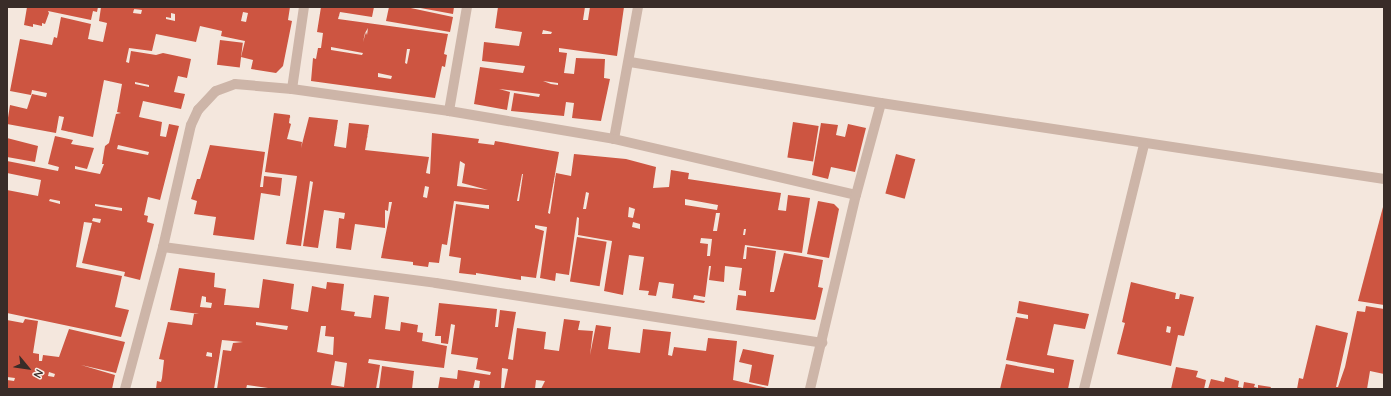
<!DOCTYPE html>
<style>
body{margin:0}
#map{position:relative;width:1391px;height:396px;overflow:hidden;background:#f4e7dd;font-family:Quicksand,sans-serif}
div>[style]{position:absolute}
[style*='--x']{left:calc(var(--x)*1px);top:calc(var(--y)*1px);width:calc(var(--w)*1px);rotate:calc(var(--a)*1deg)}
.building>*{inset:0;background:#cd5541;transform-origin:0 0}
.minor>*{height:10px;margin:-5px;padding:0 5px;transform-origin:5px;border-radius:5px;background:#cdb5a8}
span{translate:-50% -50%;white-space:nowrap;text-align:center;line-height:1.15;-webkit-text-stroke:3px #fbf1ea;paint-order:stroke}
.frame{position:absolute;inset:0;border:8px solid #392c28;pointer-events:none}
.north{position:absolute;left:8px;top:348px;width:40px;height:40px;-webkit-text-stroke:3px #fbf1ea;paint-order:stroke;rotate:119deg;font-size:11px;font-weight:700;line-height:16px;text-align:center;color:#392c28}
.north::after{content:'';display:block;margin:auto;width:14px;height:18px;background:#392c28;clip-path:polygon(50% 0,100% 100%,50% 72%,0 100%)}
</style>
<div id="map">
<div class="building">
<i style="clip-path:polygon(27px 7px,98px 7px,97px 12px,93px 11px,91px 20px,48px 11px,49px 13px,45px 24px,42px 23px,42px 26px,33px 24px,33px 27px,24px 25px)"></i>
<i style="clip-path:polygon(evenodd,101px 7px,290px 7px,288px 20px,292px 21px,283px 66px,276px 73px,251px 69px,253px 60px,241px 57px,245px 41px,221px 36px,222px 31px,200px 26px,196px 42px,156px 34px,152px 51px,129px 48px,126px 62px,129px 63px,131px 51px,156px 55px,163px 53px,191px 59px,187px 78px,178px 76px,174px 92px,185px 94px,181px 109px,143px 101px,139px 117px,162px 122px,160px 136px,166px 137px,169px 124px,179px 126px,160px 200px,148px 197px,144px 215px,148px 216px,147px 222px,154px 224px,140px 280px,124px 276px,125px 272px,82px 263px,92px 223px,84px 222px,76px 267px,122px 276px,115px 307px,129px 310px,121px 337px,7px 313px,7px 190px,38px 196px,41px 180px,7px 173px,7px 161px,58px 171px,59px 167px,48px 164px,55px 136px,73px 140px,71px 144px,94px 148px,87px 169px,75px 166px,75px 169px,100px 174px,104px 164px,102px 164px,105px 146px,109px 143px,116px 114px,121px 113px,117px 112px,122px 84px,104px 80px,93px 137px,61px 130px,64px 117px,59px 116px,56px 133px,7px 124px,10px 105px,27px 109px,32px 94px,46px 97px,47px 93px,32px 90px,31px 95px,10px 91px,20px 39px,52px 45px,54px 37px,57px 38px,61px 17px,91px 24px,88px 39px,103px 42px,107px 23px,99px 21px,101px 7px,134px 9px,142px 10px,141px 14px,133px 13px,134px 9px,101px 7px,243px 12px,248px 13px,246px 22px,241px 21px,243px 12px,101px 7px,171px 13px,175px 14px,175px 21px,166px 19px,166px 17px,171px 18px,171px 13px,101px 7px,135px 82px,149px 85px,149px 87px,135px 84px,135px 82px,101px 7px,118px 145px,149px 152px,148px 155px,117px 149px,118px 145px,101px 7px,50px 199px,60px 201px,60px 204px,49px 201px,50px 199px,101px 7px,95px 204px,122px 208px,122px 211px,95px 206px,95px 204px,101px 7px,93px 218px,101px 219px,100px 223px,92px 221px,93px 218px)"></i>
<i style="clip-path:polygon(evenodd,321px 7px,374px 7px,372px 17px,340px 12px,338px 19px,448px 34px,444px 54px,447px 55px,445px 67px,442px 66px,435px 98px,311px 81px,313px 58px,316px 59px,318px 48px,321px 48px,323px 33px,317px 32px,321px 7px,368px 28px,367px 35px,366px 32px,363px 42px,365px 33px,368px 28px,321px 7px,331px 47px,363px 53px,362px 55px,331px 50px,331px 47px,321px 7px,407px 49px,410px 49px,407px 64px,405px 63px,407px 49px,321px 7px,378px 73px,392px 76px,391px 79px,378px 77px,378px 73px)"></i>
<i style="clip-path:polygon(389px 7px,406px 7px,453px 17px,450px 32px,386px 21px)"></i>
<i style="clip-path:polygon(415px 7px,454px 7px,453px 14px)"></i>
<i style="clip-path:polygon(evenodd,498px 7px,585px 7px,583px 20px,588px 20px,590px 7px,624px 7px,617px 56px,559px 48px,559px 52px,567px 53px,564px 73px,574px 74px,576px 58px,605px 59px,604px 78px,610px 79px,601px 121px,572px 118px,574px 103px,566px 102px,564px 116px,511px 111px,514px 93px,539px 97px,540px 94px,499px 89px,510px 92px,507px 110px,474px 104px,480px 67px,523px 73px,525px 66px,482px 61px,484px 42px,519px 46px,522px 32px,495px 28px,498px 7px,543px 30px,552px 32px,551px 34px,542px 34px,543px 30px,498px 7px,543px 81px,558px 83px,558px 85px,551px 84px,543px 81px)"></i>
<i style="left:220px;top:40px;width:23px;height:25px;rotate:7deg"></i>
<i style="clip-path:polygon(evenodd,274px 113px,290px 115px,289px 123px,291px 124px,287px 139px,302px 142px,301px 148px,309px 117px,338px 120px,334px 146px,346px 148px,349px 123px,369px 125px,365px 150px,429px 157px,426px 173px,430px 174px,432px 133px,479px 139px,478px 143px,494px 145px,495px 141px,559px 152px,548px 213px,550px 214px,556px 173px,571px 176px,574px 154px,626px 159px,656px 167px,653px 188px,669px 187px,671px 170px,689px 173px,688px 179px,781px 193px,778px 210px,786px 211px,788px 195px,810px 198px,802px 253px,745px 245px,743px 259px,746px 259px,747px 247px,776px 251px,770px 292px,774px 292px,784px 253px,823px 260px,818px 287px,823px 288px,816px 318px,815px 320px,736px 310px,738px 295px,746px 296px,746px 291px,739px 290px,742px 268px,725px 266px,724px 282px,709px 280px,711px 266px,709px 266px,705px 297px,694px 295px,693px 299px,705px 301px,704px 303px,672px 298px,674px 284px,659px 282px,656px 296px,648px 295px,649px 291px,639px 290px,644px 257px,629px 255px,623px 295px,604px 291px,612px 241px,578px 235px,579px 218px,577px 217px,569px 275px,556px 273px,555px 281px,540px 278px,547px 227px,535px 225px,535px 228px,544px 231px,536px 278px,521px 276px,521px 280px,476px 273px,476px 275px,459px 273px,461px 258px,449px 256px,456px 204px,489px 209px,489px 205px,486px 205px,454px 201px,447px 245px,442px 244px,439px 263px,429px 262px,428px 267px,413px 265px,413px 262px,381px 258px,392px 202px,389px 202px,388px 211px,385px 210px,385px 228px,355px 224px,351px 250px,336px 248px,339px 218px,344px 219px,345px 213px,324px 210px,318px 248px,303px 246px,313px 182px,310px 181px,301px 246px,286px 244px,297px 176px,265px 172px,274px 113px,460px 161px,465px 164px,462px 183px,488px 190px,457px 186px,460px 161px,274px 113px,522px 174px,523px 174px,519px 201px,517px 201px,522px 174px,274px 113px,425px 186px,429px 187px,427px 198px,423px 197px,425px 186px,274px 113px,586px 192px,589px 193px,586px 209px,583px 209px,586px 192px,274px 113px,685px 199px,718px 205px,717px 210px,685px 205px,685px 199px,274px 113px,629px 207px,635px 209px,633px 218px,628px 217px,629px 207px,274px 113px,716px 213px,720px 213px,717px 231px,713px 231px,716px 213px,274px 113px,633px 222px,640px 224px,640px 229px,632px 227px,633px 222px,274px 113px,744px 229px,746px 229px,745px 235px,743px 235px,744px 229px,274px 113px,701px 238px,712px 239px,710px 256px,707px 256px,708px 244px,700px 243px,701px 238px)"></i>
<i style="left:793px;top:122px;width:26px;height:36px;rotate:9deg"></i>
<i style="clip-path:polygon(821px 123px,838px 125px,836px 135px,845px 137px,848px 124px,866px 128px,855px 172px,831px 167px,828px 179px,812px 175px)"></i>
<i style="clip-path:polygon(7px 138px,38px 146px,35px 162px,7px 157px)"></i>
<i style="clip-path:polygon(210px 145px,265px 152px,260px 187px,263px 187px,264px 176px,282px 178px,280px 196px,261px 193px,254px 240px,213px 235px,216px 217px,194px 214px,197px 201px,191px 199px,197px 179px,200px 179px)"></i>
<i style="left:896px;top:154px;width:20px;height:41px;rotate:15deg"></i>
<i style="clip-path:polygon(818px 201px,834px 204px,839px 209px,829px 258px,807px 254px)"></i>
<i style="clip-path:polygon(1383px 207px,1384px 207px,1384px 305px,1358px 301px)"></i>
<i style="left:577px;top:237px;width:30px;height:45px;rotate:9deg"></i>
<i style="clip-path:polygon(evenodd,179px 268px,215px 273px,214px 287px,226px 289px,224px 305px,227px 305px,259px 308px,263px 279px,294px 284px,291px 309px,308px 312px,312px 286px,326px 289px,327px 282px,344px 284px,341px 310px,355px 312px,354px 316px,371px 318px,374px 295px,389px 297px,385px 329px,400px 331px,401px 322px,418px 325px,417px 332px,423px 333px,422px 341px,447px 346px,444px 368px,369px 359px,368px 363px,380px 365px,376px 389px,275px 389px,247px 385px,246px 389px,217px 389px,223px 350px,231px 351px,233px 343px,243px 342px,222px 340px,214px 389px,156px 389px,157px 381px,161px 382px,162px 378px,164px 360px,159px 359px,168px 322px,192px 325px,194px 314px,199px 314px,170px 310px,179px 268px,202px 296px,206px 297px,206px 302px,212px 303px,211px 308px,200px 307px,202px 296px,179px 268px,256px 322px,288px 326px,287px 330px,256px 325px,256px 322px,179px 268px,321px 326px,326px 326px,325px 336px,334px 337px,333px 355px,317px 352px,321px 326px,179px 268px,207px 352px,212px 353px,212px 357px,206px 356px,207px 352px,179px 268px,335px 361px,347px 363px,344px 387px,331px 385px,335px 361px)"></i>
<i style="clip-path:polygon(evenodd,1131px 282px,1176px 293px,1175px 299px,1179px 299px,1180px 294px,1194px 297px,1184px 336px,1178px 335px,1171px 366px,1117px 354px,1125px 323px,1122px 322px,1131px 282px,1167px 326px,1171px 327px,1170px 333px,1166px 332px,1167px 326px)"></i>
<i style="clip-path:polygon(1019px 301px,1089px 314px,1085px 329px,1054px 324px,1047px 355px,1074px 360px,1068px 389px,1000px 389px,1006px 364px,1054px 373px,1054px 369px,1006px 360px,1016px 317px,1028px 319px,1028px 315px,1017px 313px)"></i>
<i style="clip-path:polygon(439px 303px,497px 309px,495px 327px,498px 327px,500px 310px,516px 312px,508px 359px,513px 360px,517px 328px,546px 332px,544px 349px,559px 351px,564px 319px,580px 321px,578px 330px,593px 331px,590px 355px,596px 325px,611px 327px,608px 349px,640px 353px,643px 329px,671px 332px,668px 355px,672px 356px,674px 347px,706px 351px,708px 338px,737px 341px,733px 380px,771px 389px,541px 389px,545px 381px,536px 380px,535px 389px,504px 389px,508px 369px,502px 368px,501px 389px,479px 389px,480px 381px,475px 380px,473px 389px,438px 389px,440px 377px,457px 379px,458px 370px,490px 375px,491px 372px,476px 369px,478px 358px,451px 354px,455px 325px,451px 324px,448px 344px,441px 343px,441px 336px,435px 336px)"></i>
<i style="clip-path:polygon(1366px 306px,1384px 309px,1384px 374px,1370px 371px,1367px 389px,1297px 389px,1299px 378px,1303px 379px,1316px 325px,1348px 333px,1336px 387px,1338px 387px,1345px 367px,1357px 311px,1365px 312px)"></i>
<i style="clip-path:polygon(evenodd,25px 319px,38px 321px,33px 353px,39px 354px,39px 361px,42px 361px,43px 355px,59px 357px,69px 329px,125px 342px,116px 373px,81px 365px,115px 375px,112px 389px,7px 389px,7px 380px,14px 381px,15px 378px,7px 377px,7px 320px,23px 323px,25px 319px,49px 372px,55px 374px,54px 377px,48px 376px,49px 372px)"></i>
<i style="clip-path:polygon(743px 349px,774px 355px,768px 386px,749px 382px,752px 365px,739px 362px)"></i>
<i style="clip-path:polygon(382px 366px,414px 371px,412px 389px,379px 389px)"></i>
<i style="clip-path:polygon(1176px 367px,1198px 371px,1196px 377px,1206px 380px,1204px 389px,1171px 389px)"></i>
<i style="clip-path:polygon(1225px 377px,1239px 381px,1238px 387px,1243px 388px,1244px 382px,1255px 384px,1254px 387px,1258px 388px,1258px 385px,1271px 387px,1270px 389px,1208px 389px,1211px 379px,1224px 382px)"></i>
</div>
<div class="minor">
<i style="--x:630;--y:62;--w:254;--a:9.3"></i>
<i style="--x:881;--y:103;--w:509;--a:8.59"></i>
<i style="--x:292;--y:89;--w:83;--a:-81.7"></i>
<i style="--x:449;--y:111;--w:106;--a:-80.2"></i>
<i style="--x:614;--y:139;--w:134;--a:-79.7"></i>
<i style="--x:163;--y:247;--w:275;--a:7.5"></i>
<i style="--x:436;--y:283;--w:391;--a:8.8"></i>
<i style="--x:125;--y:389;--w:147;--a:-75"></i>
<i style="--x:163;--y:247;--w:125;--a:-77.1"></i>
<i style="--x:191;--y:125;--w:17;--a:-65"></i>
<i style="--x:198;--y:110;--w:26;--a:-47"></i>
<i style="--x:216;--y:91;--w:20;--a:-20"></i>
<i style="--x:235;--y:84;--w:57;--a:5"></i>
<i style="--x:292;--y:89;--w:159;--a:8"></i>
<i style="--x:449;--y:111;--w:167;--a:9.6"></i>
<i style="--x:614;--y:139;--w:248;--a:13"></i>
<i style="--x:810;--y:389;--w:199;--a:-76.7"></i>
<i style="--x:856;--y:195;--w:95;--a:-74.8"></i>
<i style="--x:1084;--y:389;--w:252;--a:-76.2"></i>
</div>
<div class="frame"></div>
<div class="north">N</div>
</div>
